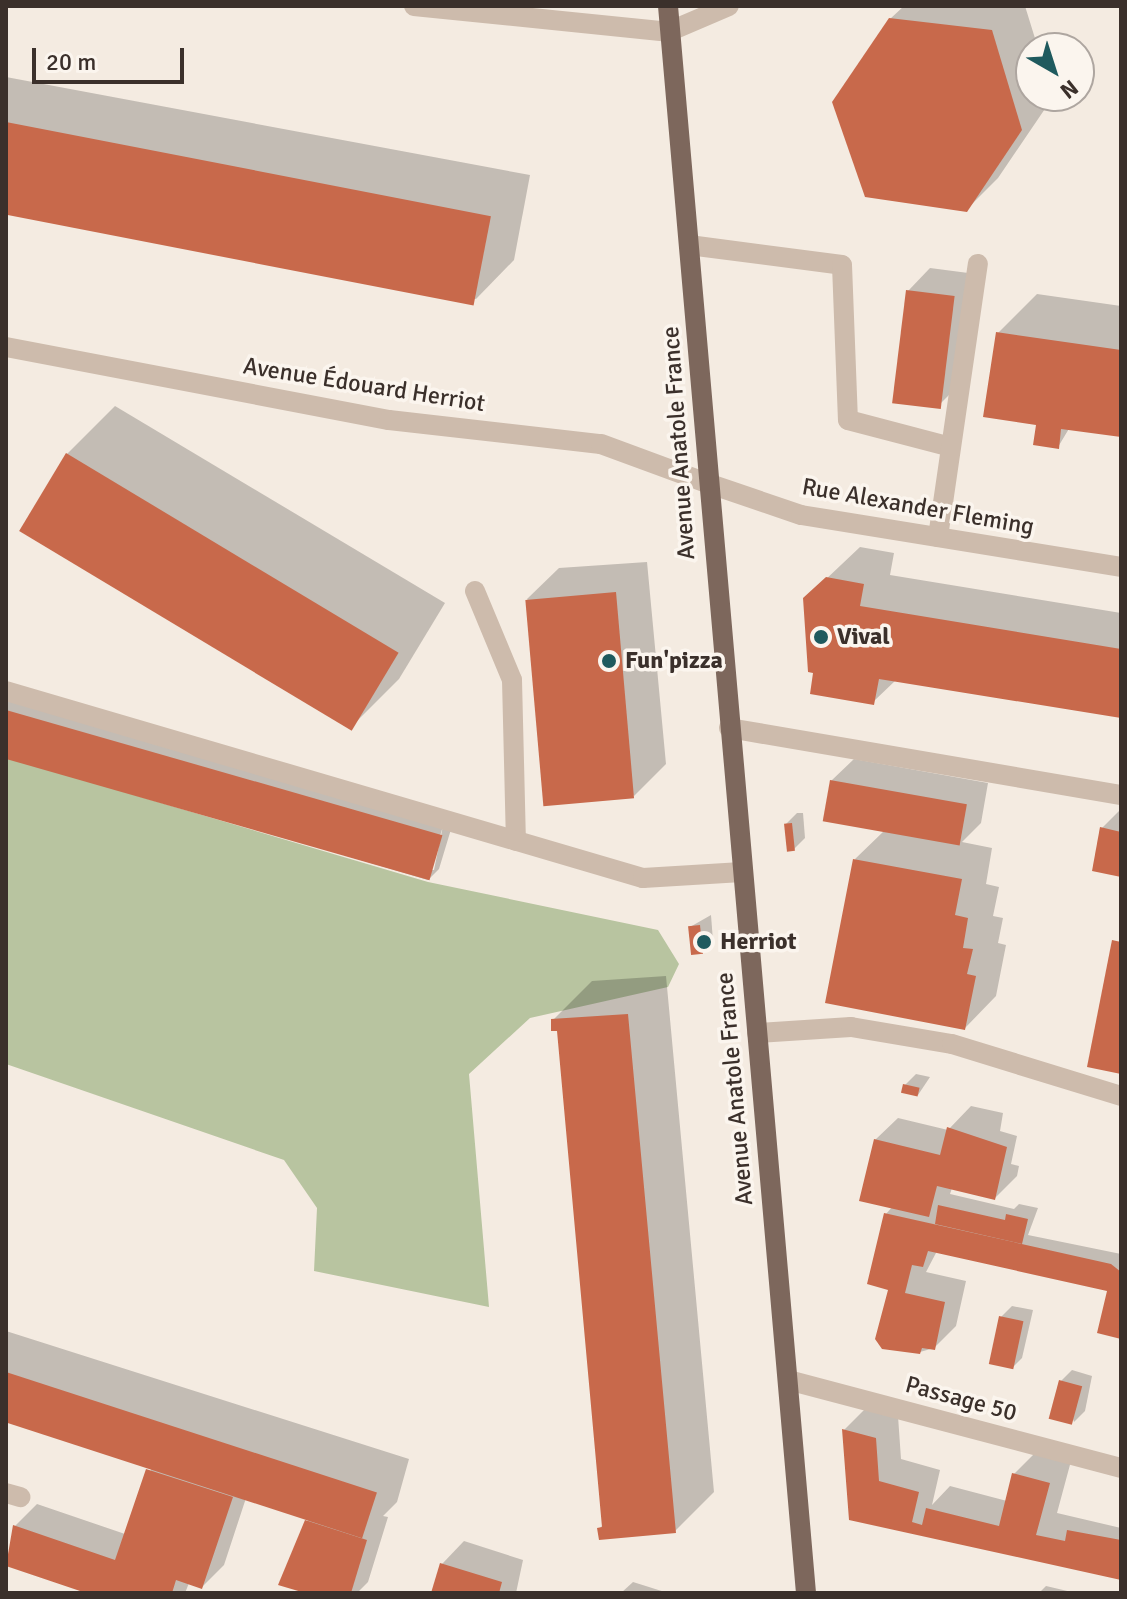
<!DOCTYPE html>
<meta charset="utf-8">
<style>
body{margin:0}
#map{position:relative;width:1127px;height:1599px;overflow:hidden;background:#f4ebe1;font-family:Signika,sans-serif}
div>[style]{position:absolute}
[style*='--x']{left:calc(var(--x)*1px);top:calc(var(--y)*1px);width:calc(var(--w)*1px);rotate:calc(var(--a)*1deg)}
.green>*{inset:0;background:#b8c4a0}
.shadow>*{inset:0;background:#0003}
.building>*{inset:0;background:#c8694b;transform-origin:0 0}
.service>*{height:20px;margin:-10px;padding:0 10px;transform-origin:10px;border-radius:10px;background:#cdbbac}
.minor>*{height:20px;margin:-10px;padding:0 10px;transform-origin:10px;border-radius:10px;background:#cdbbac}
.tertiary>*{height:20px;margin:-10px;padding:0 10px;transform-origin:10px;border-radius:10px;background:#cdbbac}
.primary>*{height:20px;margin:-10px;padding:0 10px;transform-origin:10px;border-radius:10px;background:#7d675c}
.dots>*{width:22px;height:22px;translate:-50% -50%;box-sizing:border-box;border:4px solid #fbf5ee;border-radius:50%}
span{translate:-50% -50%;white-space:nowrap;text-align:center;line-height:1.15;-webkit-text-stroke:7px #fbf5ee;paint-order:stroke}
.street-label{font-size:24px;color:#3b302b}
.poi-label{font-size:24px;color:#3b302b;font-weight:700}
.left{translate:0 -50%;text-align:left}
.frame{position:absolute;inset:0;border:8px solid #3b302b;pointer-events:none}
.north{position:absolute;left:1015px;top:32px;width:80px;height:80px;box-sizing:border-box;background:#fbf5ee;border:2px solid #aea6a0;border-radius:50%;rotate:141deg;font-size:22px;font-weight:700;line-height:32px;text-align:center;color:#3b302b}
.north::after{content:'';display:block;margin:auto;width:28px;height:36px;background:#1f5a5e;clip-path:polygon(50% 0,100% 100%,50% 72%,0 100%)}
.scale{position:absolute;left:32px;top:48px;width:152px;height:36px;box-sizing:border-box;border:4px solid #3b302b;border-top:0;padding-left:10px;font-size:24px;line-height:28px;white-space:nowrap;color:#3b302b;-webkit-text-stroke:6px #fbf5ee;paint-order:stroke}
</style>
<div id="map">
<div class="green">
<i style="clip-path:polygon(6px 757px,428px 882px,658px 930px,679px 964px,668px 987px,530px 1018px,469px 1074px,489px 1307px,314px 1271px,317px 1208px,284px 1160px,6px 1064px)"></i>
</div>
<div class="shadow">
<i style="clip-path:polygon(904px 6px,1025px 6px,1038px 48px,1031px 48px,1031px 96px,1053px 97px,998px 178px,966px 210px,890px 19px)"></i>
<i style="clip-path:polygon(6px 77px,530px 175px,514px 260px,476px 299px,6px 211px)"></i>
<i style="clip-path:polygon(930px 268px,976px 274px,959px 385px,937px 407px,908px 291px)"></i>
<i style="clip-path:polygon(1037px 294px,1121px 306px,1121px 435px,1070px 427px,1058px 447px,1037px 425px,998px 333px)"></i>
<i style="clip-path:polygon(115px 406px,445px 603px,399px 679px,351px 727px,67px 454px)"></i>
<i style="clip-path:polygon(860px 547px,894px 553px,890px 575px,1121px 613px,1121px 716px,896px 680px,873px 702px,815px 672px,805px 599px)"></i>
<i style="clip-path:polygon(647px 562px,666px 764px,634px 796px,527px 599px,559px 568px)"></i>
<i style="clip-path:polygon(evenodd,6px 696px,452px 826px,439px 869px,428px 880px,6px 755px,6px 696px,443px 826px,434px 870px,430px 870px,443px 826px)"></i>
<i style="clip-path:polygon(854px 759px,988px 783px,981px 823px,962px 842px,992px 848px,986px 884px,999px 887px,993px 916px,1003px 918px,998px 943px,1006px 945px,996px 996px,965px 1028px,855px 859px,884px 831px,831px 781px)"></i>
<i style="clip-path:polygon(1121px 809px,1121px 874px,1102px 828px)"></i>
<i style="clip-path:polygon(797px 813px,803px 813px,805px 838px,794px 849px,786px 824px)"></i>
<i style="clip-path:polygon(711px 915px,713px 941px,702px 952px,690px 927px)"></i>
<i style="clip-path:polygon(666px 976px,714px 1492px,675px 1531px,599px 1529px,604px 1524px,559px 1029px,553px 1020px,592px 981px)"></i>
<i style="clip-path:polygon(916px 1074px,930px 1077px,918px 1095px,905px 1085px)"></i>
<i style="clip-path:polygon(971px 1106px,1003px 1113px,1000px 1131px,1017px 1136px,1011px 1164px,1019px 1166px,1017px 1176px,995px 1198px,952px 1188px,950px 1194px,1014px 1209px,1019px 1204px,1038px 1208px,1028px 1235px,1121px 1254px,1121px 1337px,1109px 1289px,937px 1251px,926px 1272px,966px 1281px,956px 1326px,934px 1348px,920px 1352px,891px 1288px,886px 1214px,893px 1206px,875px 1140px,898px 1118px,948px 1130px)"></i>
<i style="clip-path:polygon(1012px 1306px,1033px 1310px,1022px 1358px,1011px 1369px,1001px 1317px)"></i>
<i style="clip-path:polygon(6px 1331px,409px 1459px,397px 1502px,383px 1516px,388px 1517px,368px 1582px,357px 1593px,311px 1593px,307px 1521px,312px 1516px,247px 1495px,224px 1565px,202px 1587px,189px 1583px,185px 1593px,92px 1593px,6px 1564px,15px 1526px,37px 1504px,125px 1534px,153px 1465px,6px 1418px)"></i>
<i style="clip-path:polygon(1072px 1370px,1092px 1376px,1085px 1411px,1074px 1422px,1061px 1381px)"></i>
<i style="clip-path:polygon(866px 1408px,898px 1416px,901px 1459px,940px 1470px,932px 1505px,950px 1486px,1007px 1501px,1014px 1474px,1036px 1452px,1071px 1461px,1057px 1513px,1121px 1528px,1121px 1578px,851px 1518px,844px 1430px)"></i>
<i style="clip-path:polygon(464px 1541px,523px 1560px,516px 1593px,433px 1593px,442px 1564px)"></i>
<i style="clip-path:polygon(633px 1582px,668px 1593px,621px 1593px)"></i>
<i style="clip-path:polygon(1046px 1586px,1076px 1593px,1039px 1593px)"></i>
</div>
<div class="building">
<i style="clip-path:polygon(889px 18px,992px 30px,1022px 130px,967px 212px,865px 197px,832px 102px)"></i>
<i style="left:6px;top:122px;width:494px;height:91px;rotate:11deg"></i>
<i style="left:906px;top:290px;width:49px;height:114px;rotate:7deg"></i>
<i style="clip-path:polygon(996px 332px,1121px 350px,1121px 437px,1061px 429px,1059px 449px,1033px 445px,1036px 425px,983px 417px)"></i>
<i style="left:66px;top:453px;width:388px;height:91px;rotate:31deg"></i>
<i style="clip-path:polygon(826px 577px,864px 584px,860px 606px,1121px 649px,1121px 718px,879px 679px,874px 705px,810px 694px,813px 673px,808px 672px,803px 598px)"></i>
<i style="left:616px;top:592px;width:207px;height:91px;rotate:85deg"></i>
<i style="left:6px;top:710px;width:454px;height:47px;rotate:16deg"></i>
<i style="left:830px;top:780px;width:139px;height:42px;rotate:10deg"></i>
<i style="left:792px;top:823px;width:28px;height:8px;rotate:84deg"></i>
<i style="clip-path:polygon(1100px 827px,1121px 832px,1121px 877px,1092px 871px)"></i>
<i style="clip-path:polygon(853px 859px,962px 879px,955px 915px,968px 918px,963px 948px,973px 949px,967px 974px,976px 976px,965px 1030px,825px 1003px)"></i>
<i style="left:700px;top:925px;width:29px;height:12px;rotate:84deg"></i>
<i style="clip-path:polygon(1112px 940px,1121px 942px,1121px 1074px,1087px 1067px)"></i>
<i style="clip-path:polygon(628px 1014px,676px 1533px,599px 1540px,597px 1528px,602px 1527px,557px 1031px,551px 1031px,551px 1019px)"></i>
<i style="left:903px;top:1084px;width:17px;height:9px;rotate:13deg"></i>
<i style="clip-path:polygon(947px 1127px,1007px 1147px,995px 1200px,937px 1186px,929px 1217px,859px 1201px,874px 1139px,940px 1155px)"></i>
<i style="clip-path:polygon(938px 1205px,1005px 1220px,1006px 1214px,1028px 1219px,1022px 1244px,935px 1224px)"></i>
<i style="clip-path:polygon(884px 1213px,1111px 1264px,1121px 1272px,1121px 1339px,1097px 1333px,1107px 1291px,928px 1251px,923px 1267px,912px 1265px,905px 1293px,945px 1302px,935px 1350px,922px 1348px,920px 1354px,882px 1349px,875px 1339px,888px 1290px,867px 1284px)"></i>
<i style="left:999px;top:1316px;width:25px;height:49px;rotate:12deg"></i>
<i style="left:6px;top:1372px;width:390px;height:48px;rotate:18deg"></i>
<i style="left:1059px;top:1380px;width:24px;height:40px;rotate:15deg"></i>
<i style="clip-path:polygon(842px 1429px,876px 1438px,879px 1481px,919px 1492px,912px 1522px,922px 1525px,926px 1508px,999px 1526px,1012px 1473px,1050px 1483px,1036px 1535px,1065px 1541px,1067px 1530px,1121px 1540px,1121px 1580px,849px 1520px)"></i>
<i style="clip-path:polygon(146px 1469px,233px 1497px,202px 1589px,176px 1580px,172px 1593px,86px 1593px,6px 1566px,13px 1525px,115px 1560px)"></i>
<i style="clip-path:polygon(305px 1520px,367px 1540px,351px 1593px,305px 1593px,278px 1585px)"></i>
<i style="clip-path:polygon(440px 1563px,502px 1582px,499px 1593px,431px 1593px)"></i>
</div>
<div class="service">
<i style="--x:414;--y:6;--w:255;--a:5.8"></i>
<i style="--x:668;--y:32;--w:66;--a:-23.1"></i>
<i style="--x:689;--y:245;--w:154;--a:7.4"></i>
<i style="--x:842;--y:265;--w:155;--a:87.8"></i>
<i style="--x:848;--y:420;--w:106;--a:14.7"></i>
<i style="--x:938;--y:537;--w:276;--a:-81.7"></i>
<i style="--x:475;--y:591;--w:96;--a:67.4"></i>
<i style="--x:512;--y:680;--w:161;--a:88.6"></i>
<i style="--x:6;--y:691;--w:664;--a:16.36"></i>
<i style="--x:643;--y:878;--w:99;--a:-3.5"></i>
<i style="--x:6;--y:1493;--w:15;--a:16"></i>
</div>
<div class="minor">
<i style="--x:710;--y:484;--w:96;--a:18.8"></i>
<i style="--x:801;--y:515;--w:324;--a:9.2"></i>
<i style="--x:729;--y:728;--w:398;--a:9.7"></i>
<i style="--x:757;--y:1033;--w:94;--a:-3.7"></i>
<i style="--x:851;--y:1027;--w:102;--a:9.6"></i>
<i style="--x:952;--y:1044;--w:177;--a:17.1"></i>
<i style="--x:788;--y:1380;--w:344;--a:14.8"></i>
</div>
<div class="tertiary">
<i style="--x:6;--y:347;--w:390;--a:10.8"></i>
<i style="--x:389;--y:420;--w:213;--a:6.5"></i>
<i style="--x:601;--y:444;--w:116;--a:20.2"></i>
</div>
<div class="primary">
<i style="--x:668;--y:6;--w:1593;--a:85.03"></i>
</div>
<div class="dots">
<i style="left:821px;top:637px;background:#1f5a5e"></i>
<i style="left:609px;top:661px;background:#1f5a5e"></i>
<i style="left:704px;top:942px;background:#1f5a5e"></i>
</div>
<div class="street-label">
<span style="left:364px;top:385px;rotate:9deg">Avenue Édouard Herriot</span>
<span style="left:679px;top:443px;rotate:-94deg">Avenue Anatole France</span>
<span style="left:918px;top:507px;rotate:10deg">Rue Alexander Fleming</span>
<span style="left:735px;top:1089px;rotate:-95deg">Avenue Anatole France</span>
<span style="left:961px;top:1399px;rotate:15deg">Passage 50</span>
</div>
<div class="poi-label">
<span class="left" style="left:837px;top:637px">Vival</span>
<span class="left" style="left:625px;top:661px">Fun'pizza</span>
<span class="left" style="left:720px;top:942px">Herriot</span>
</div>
<div class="frame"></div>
<div class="north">N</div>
<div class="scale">20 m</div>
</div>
